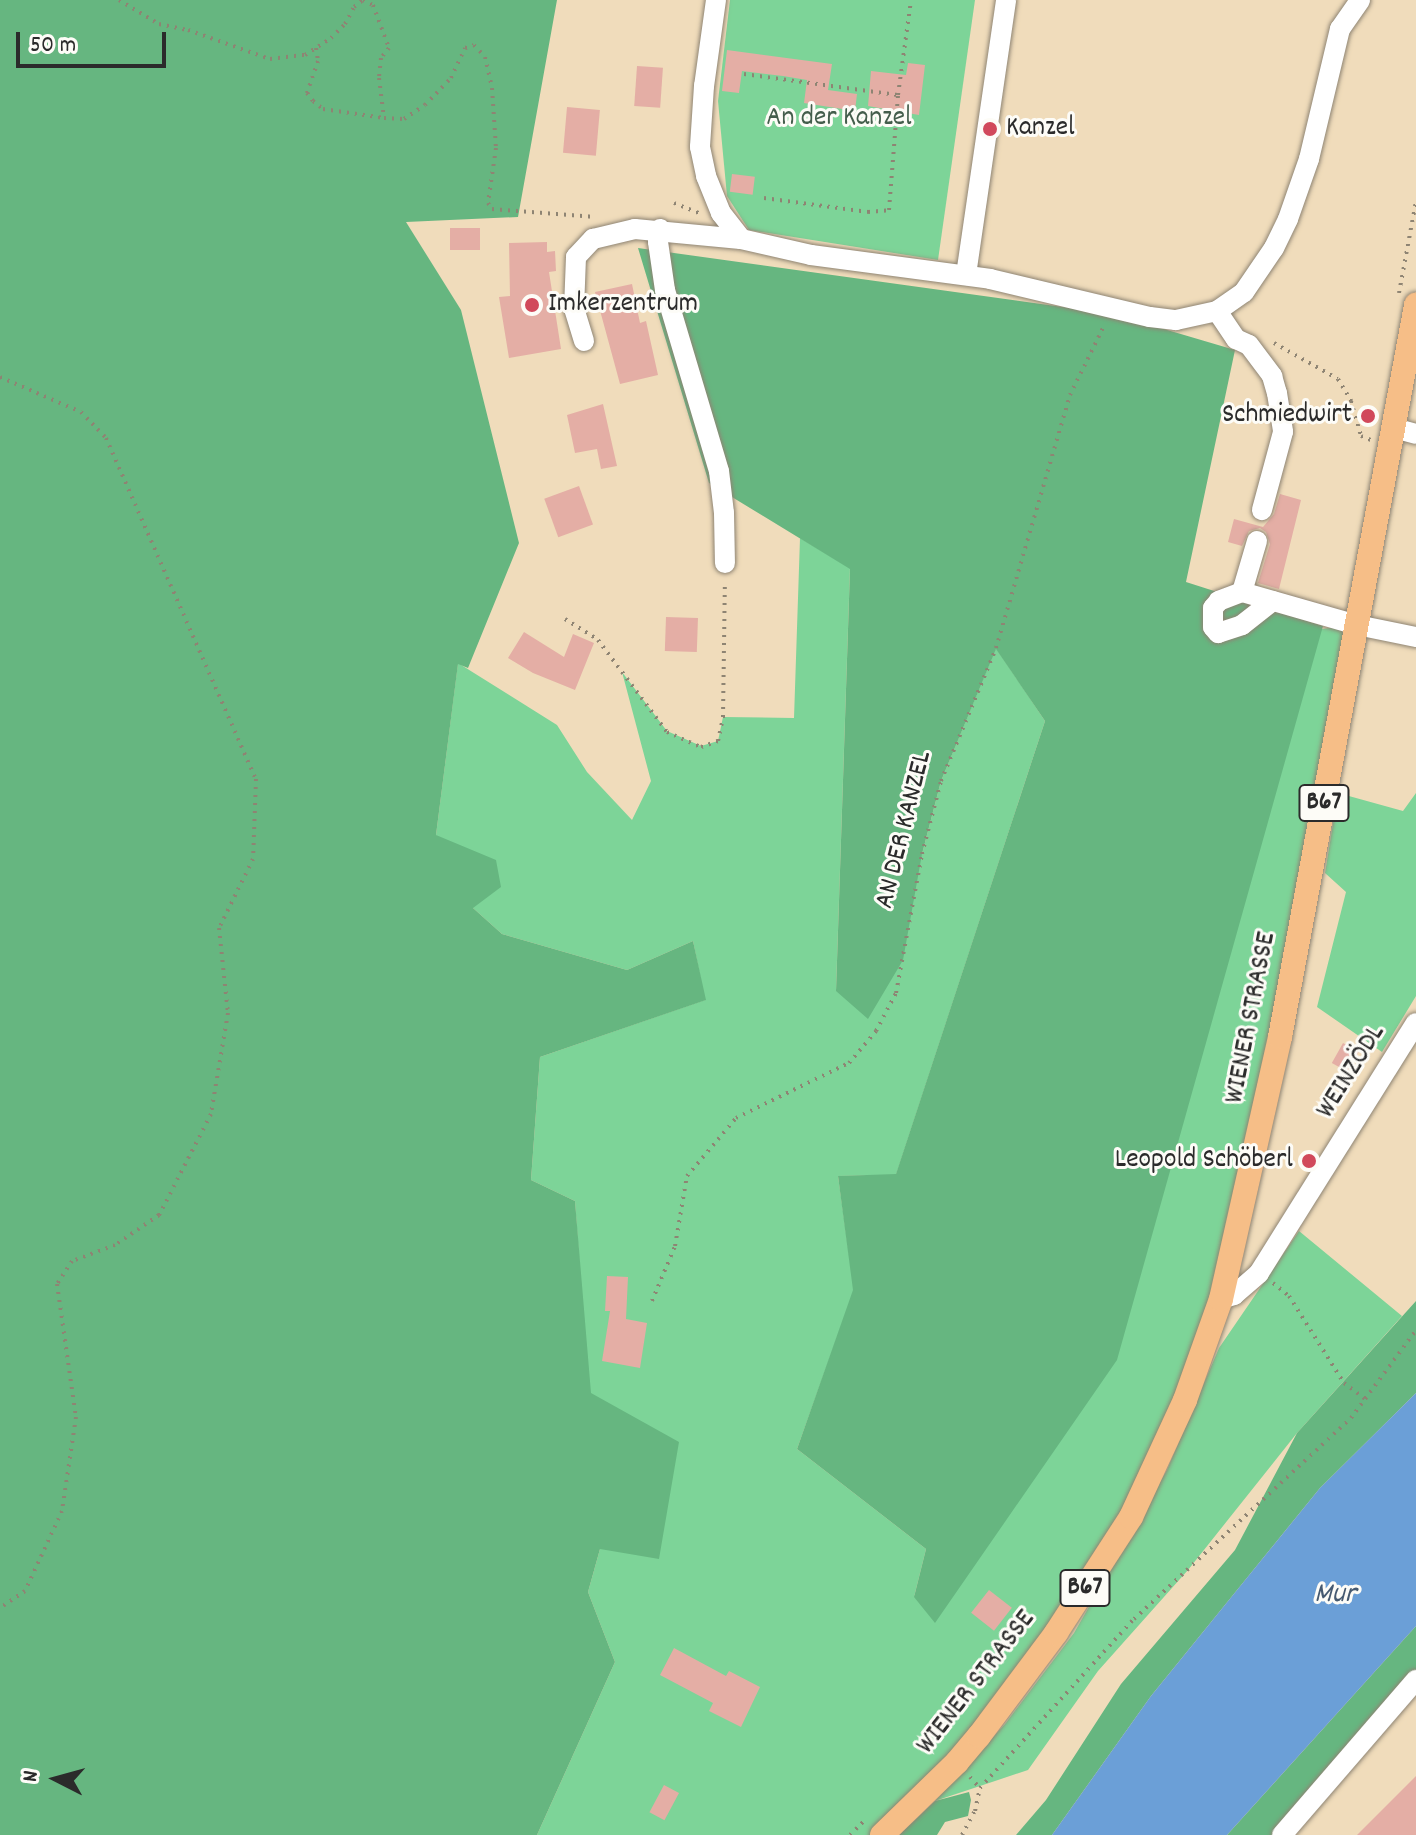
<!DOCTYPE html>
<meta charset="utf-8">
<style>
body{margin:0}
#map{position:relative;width:1416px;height:1835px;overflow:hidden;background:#f0dcbb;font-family:Dekko,sans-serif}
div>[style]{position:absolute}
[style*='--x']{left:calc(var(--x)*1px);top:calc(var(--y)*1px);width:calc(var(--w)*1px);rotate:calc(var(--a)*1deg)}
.green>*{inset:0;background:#7dd498}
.forest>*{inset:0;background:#66b680}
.water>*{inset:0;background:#6b9fd7}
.building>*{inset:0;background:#e4aea5;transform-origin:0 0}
.path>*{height:4px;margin-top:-2px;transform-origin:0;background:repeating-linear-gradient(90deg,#8e8473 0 2px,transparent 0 8px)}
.roads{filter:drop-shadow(0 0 2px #8e8473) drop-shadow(0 0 2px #8e8473)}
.minor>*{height:20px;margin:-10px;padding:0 10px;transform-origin:10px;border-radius:10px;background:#fff}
.major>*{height:24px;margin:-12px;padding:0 12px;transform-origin:12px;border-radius:12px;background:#f6be87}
.dots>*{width:22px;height:22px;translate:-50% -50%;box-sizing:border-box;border:4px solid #fdfcf7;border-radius:50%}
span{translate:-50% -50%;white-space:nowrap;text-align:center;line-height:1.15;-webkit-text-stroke:6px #fdfcf7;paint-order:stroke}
.shield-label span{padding:2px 6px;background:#fdfcf7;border:2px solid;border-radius:6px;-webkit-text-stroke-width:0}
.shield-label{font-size:26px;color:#2b2b2b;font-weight:700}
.park-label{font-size:28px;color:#445e4c}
.poi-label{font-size:28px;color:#2b2b2b}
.left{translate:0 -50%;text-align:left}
.right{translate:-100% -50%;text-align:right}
.street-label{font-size:28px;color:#2b2b2b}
.water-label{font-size:30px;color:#455970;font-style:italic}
.north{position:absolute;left:16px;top:1739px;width:80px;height:80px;-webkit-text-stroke:6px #fdfcf7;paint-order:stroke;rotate:276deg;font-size:22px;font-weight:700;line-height:32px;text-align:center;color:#2b2b2b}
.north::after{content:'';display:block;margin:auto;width:28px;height:36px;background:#2b2b2b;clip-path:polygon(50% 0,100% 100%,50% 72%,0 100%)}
.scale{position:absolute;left:16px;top:32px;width:150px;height:36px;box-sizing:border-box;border:4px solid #2b2b2b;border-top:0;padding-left:10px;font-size:24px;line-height:28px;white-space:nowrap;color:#2b2b2b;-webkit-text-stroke:6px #fdfcf7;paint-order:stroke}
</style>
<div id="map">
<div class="green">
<i style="clip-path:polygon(730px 0,975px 0,938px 260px,749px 230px,727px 196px,718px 101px)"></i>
<i style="clip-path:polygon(800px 538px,850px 568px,836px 990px,922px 854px,941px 781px,996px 648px,1045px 721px,896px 1175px,838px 1176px,854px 1290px,797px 1449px,926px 1549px,914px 1597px,1321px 629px,1357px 625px,1243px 1212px,1131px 1517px,893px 1835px,537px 1835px,615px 1662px,588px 1592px,600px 1549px,575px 1201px,531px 1180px,540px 1057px,705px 1000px,693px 941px,627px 970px,502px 934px,473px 908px,436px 835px,458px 663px,557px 725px,587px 772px,632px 820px,651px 781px,622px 672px,667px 731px,701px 746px,718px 741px,723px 717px,794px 718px)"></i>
<i style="clip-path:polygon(1338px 793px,1403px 811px,1416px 793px,1416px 996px,1382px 1052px,1317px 1007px,1346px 892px,1325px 873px)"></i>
<i style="clip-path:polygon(1299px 1231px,1402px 1316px,1297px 1433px,1188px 1570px,1098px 1671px,1028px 1770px,935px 1801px,1005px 1724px,1074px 1633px,1167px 1470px,1219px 1348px)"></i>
</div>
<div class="forest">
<i style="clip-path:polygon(0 0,557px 0,518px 217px,406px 222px,461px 310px,519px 543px,468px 668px,458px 664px,436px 835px,496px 860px,501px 887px,473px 908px,502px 934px,627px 970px,693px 941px,706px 1000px,540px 1057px,531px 1180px,575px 1201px,591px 1393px,679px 1442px,659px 1559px,600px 1549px,588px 1592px,615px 1662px,537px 1835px,0 1835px)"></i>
<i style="clip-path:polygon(638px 248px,1113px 314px,1235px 350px,1186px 582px,1323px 626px,1117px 1360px,935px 1623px,914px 1597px,926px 1549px,797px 1449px,853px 1290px,838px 1176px,896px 1174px,1045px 721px,996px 649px,941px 781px,922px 854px,903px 960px,868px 1019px,836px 991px,850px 569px,709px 483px)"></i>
<i style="clip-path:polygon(1416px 1301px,1416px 1393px,1320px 1488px,1151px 1696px,1052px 1835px,1016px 1835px,1046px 1800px,1121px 1684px,1235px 1550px,1297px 1433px)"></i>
<i style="clip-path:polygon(1416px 1626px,1416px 1671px,1275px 1835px,1227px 1835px)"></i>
<i style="clip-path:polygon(969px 1792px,971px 1800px,968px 1816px,945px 1822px,937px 1835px,899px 1835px,935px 1801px)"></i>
</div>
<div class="water">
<i style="clip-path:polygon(1416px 1393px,1416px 1626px,1227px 1835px,1052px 1835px,1151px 1696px,1320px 1488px)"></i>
</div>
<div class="building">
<i style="clip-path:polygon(727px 50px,832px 64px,828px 90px,857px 94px,855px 111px,804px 103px,807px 80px,783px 76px,742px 71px,739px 93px,722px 91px)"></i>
<i style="clip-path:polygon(908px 63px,925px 65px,919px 115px,868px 106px,871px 71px,906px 75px)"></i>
<i style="left:637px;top:66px;width:26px;height:40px;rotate:4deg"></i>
<i style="left:567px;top:107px;width:33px;height:46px;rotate:5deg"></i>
<i style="left:732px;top:174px;width:23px;height:18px;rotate:7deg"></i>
<i style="left:450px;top:228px;width:30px;height:22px"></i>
<i style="clip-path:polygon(547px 242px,547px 252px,555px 251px,556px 271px,549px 272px,561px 349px,509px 358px,499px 297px,510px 296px,509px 243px)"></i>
<i style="clip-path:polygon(632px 284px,640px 323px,646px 321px,658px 375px,620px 384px,595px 292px)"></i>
<i style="clip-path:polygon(603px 404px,617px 466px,601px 469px,597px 449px,575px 453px,567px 415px)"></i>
<i style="left:579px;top:486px;width:41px;height:37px;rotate:70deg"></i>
<i style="clip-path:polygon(1280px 494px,1301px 500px,1279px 589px,1258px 583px,1270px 544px,1266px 532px,1260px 528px,1249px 531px,1242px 546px,1228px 542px,1234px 519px,1263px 527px,1274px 514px)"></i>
<i style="left:666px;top:617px;width:32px;height:34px;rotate:2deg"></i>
<i style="clip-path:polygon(524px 632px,564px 657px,573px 634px,594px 643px,575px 690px,533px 673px,508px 658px)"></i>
<i style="left:1343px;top:1043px;width:18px;height:23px;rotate:29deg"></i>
<i style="clip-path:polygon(607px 1276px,628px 1277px,626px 1319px,647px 1323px,640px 1368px,602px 1361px,610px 1311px,605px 1311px)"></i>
<i style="left:989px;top:1590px;width:29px;height:29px;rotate:38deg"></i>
<i style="clip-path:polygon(674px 1648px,726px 1676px,729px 1671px,760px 1687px,741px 1727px,709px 1711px,713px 1703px,660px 1675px)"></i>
<i style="clip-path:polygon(1416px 1776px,1416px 1835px,1357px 1835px)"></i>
<i style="left:664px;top:1785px;width:17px;height:31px;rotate:28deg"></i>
</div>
<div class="path">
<i style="--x:119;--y:0;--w:47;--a:31"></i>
<i style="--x:159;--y:24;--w:30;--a:12"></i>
<i style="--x:188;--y:30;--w:87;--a:19.5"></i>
<i style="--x:270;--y:59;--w:35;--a:-7"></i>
<i style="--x:305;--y:55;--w:31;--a:-33"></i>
<i style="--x:331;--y:38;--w:20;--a:-45"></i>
<i style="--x:345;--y:24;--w:19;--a:-62"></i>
<i style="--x:354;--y:7;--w:11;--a:-38"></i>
<i style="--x:363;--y:0;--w:11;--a:27"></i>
<i style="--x:373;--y:5;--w:46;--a:69.6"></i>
<i style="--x:389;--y:48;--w:13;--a:129"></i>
<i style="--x:381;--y:58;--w:20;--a:96"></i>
<i style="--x:379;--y:78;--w:40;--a:82.9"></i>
<i style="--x:384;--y:118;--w:20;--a:3"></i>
<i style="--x:404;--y:119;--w:25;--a:-34"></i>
<i style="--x:425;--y:105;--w:37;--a:-46"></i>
<i style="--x:451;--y:78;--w:33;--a:-65"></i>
<i style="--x:465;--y:48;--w:9;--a:-18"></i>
<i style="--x:474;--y:45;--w:16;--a:47"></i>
<i style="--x:485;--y:57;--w:32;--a:77"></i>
<i style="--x:492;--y:88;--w:60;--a:86.2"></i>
<i style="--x:496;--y:148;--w:56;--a:98.3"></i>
<i style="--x:488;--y:203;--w:7;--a:56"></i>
<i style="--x:492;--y:209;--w:104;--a:4.4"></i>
<i style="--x:316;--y:48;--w:13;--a:81"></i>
<i style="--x:318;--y:61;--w:34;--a:109"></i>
<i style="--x:307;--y:93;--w:10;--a:53"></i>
<i style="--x:313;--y:101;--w:13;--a:39"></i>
<i style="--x:323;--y:109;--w:62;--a:8.4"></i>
<i style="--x:744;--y:74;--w:155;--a:7.8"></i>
<i style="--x:764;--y:198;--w:105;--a:7.7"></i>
<i style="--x:868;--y:212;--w:21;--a:-5"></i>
<i style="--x:889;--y:210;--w:115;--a:-85.5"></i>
<i style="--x:898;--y:95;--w:96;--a:-82.2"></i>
<i style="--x:674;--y:203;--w:27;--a:22"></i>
<i style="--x:1399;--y:293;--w:94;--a:-79.5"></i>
<i style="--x:1274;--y:343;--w:73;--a:29.4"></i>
<i style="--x:1338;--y:379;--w:26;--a:59"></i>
<i style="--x:1351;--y:401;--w:36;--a:74"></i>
<i style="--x:1361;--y:436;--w:11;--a:22"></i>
<i style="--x:0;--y:377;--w:88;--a:23.4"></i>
<i style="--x:81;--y:412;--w:36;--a:46"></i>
<i style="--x:106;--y:438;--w:373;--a:66.3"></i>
<i style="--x:256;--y:779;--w:80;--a:92.1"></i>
<i style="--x:253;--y:859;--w:77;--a:116.2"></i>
<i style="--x:219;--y:928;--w:85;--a:84"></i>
<i style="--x:228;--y:1013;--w:102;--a:99.6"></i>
<i style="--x:211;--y:1114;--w:114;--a:117.2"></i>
<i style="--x:159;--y:1215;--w:53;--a:145.7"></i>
<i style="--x:115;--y:1245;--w:46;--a:159.6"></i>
<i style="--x:72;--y:1261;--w:27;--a:123"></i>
<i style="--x:57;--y:1284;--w:134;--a:81.9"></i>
<i style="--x:76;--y:1417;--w:95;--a:98.5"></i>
<i style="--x:62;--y:1511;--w:88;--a:114.8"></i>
<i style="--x:25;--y:1591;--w:30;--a:146"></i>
<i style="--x:565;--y:619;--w:39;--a:32"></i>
<i style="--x:598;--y:640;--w:115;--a:53.1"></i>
<i style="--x:667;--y:732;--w:37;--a:24"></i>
<i style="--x:701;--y:747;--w:18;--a:-19"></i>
<i style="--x:718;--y:741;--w:25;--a:-78"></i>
<i style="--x:723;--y:717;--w:136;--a:-89.2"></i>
<i style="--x:1273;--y:1283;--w:21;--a:39"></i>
<i style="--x:1289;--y:1296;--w:103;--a:57.7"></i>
<i style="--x:1344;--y:1383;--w:26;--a:37"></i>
<i style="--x:652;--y:1301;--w:60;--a:-67.3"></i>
<i style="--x:675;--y:1246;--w:71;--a:-80.3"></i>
<i style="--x:687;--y:1176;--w:76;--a:-49.8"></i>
<i style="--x:736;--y:1118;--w:126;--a:-26"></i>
<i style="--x:849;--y:1063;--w:42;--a:-49.8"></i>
<i style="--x:876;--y:1031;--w:43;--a:-62.2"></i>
<i style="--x:896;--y:993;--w:141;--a:-79.4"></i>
<i style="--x:922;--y:854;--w:75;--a:-75.4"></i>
<i style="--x:941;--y:781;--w:144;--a:-67.5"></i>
<i style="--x:996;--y:648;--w:264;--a:-73.7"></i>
<i style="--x:1070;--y:395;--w:79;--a:-63.8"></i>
<i style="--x:970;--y:1777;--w:15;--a:48"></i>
<i style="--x:980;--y:1788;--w:229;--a:-47.7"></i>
<i style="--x:1134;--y:1619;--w:296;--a:-42.8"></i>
<i style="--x:1351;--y:1418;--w:109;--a:-53.5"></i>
<i style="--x:850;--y:1835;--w:21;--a:-45"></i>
<i style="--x:962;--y:1835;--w:27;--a:-62"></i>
<i style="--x:975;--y:1811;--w:24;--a:-78"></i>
</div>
<div class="roads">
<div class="minor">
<i style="--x:716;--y:0;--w:87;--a:97.9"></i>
<i style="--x:704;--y:86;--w:61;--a:93.8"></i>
<i style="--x:700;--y:147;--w:30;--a:78"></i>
<i style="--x:706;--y:176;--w:40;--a:68"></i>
<i style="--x:721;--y:213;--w:33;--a:52"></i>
<i style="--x:660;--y:229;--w:13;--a:99"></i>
<i style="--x:658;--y:242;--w:49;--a:81.7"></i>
<i style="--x:665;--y:290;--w:189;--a:73.4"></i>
<i style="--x:719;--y:471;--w:42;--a:83.2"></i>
<i style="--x:724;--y:513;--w:50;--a:88.9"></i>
<i style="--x:966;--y:275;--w:278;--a:-81.7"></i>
<i style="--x:1217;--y:311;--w:34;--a:56"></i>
<i style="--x:1236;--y:339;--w:14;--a:25"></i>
<i style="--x:1249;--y:345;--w:39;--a:53"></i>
<i style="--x:1272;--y:376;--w:18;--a:74"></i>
<i style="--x:1277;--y:393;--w:39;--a:81"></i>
<i style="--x:1283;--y:432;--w:81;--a:105.1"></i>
<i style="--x:584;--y:341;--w:34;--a:-107"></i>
<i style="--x:574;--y:309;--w:52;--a:-87.8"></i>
<i style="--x:576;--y:257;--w:25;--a:-47"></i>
<i style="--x:593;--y:239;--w:43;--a:-13.4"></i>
<i style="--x:635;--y:229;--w:106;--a:5.4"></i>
<i style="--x:741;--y:239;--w:72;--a:12.9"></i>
<i style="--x:811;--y:255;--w:181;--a:7.6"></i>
<i style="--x:990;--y:279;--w:164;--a:13.4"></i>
<i style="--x:1150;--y:317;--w:26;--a:7"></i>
<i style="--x:1176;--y:320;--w:42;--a:-12.4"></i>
<i style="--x:1217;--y:311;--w:33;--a:-35"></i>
<i style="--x:1244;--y:292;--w:53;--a:-55.7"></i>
<i style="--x:1274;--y:248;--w:32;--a:-64"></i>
<i style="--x:1288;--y:219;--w:64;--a:-70.7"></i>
<i style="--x:1309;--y:159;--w:134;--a:-76.6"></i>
<i style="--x:1340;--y:29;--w:35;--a:-55"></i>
<i style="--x:1394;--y:428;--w:23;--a:15"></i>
<i style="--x:1257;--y:541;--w:53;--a:106.4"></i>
<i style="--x:1242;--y:592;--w:120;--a:16"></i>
<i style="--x:1357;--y:625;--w:60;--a:11.5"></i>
<i style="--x:1242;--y:592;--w:25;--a:159"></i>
<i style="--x:1219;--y:601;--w:9;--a:131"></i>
<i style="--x:1213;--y:608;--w:19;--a:90"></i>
<i style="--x:1213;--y:627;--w:8;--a:50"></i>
<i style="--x:1218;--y:633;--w:25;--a:-18"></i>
<i style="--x:1242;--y:625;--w:39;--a:-38"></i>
<i style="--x:1221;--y:1299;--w:14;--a:-17"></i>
<i style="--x:1234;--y:1295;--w:33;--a:-41"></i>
<i style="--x:1259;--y:1273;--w:295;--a:-57.9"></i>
<i style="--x:1282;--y:1835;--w:205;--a:-49.2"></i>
</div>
<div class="major">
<i style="--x:882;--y:1835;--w:105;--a:-44.2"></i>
<i style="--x:957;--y:1762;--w:34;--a:-50"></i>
<i style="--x:979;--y:1736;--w:129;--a:-53.2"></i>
<i style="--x:1056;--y:1633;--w:138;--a:-57.1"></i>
<i style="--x:1131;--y:1517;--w:129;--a:-65.2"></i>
<i style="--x:1185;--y:1400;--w:107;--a:-70.4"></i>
<i style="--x:1221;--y:1299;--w:269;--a:-77.3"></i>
<i style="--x:1280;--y:1037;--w:745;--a:-79.47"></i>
</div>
</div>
<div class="dots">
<i style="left:990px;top:129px;background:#d1495b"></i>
<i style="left:532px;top:305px;background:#d1495b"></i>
<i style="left:1368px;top:416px;background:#d1495b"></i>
<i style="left:1309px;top:1161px;background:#d1495b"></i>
</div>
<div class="shield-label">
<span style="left:1324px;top:803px">B67</span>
<span style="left:1085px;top:1588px">B67</span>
</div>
<div class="park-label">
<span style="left:839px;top:119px">An der Kanzel</span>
</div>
<div class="poi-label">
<span class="left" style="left:1006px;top:129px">Kanzel</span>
<span class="left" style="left:548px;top:305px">Imkerzentrum</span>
<span class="right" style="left:1352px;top:416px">Schmiedwirt</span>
<span class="right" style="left:1293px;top:1161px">Leopold Schöberl</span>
</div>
<div class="street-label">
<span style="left:905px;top:830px;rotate:-76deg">AN DER KANZEL</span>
<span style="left:1252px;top:1018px;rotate:-79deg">WIENER STRASSE</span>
<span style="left:1352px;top:1072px;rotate:-58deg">WEINZÖDL</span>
<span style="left:977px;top:1683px;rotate:-52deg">WIENER STRASSE</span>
</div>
<div class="water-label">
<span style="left:1335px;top:1596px">Mur</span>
</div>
<div class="north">N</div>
<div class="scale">50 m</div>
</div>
